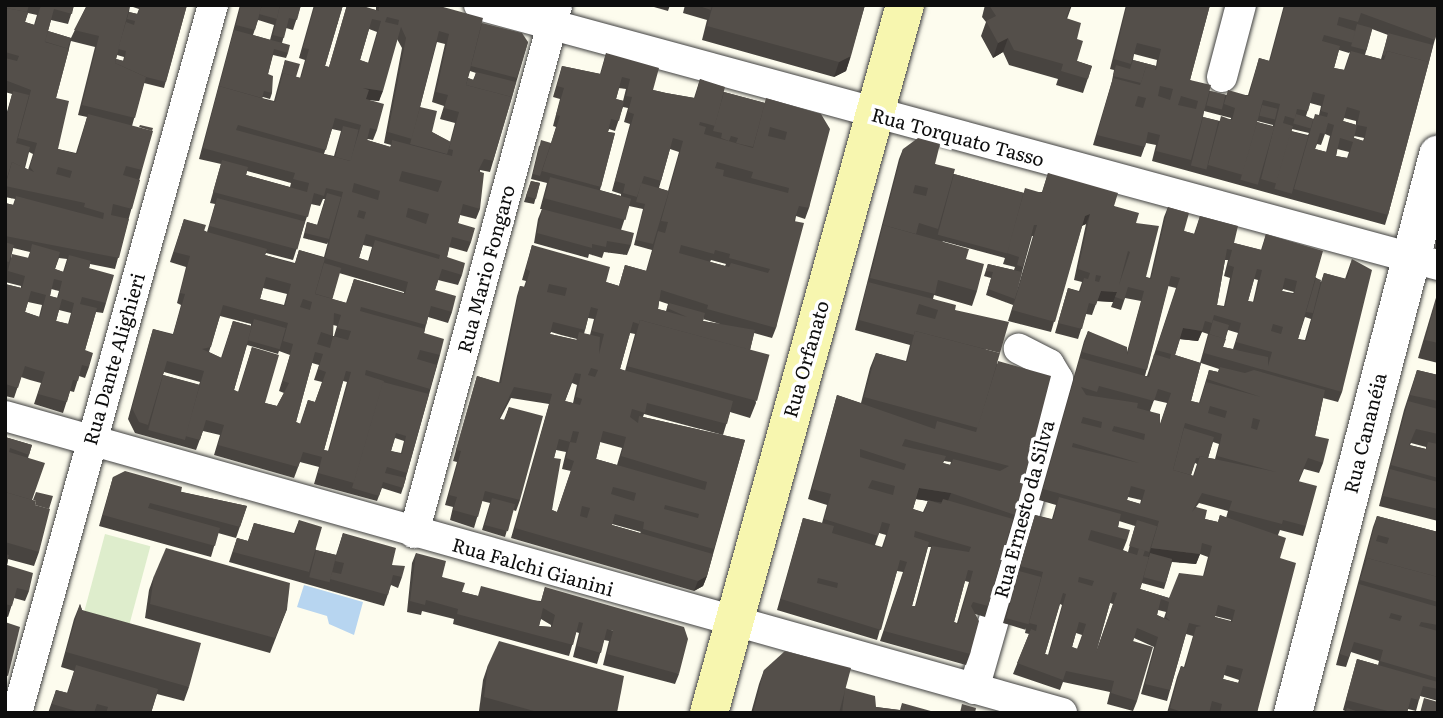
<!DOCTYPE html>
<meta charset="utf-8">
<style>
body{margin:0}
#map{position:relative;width:1443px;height:718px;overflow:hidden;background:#fdfcee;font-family:Literata,serif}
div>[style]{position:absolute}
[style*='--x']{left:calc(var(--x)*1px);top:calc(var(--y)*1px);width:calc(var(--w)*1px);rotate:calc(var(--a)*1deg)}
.pitch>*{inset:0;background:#deedcc;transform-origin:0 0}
.water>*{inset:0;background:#b7d5f0}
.roads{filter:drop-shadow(0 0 2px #404040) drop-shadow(0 0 2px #404040)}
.minor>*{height:30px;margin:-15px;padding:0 15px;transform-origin:15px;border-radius:15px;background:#fff}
.tertiary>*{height:38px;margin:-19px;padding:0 19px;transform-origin:19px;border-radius:19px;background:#fff}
.secondary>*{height:38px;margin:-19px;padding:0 19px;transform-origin:19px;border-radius:19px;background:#f7f6af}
.wall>*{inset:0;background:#484440}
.shaded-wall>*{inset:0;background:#3b3734}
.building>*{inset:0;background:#544f4a;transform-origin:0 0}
span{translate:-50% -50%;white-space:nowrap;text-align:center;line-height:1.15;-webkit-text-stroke:7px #fff;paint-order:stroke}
.street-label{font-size:19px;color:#0d0d0d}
.frame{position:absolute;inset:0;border:7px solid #0d0d0d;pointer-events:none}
</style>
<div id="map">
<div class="pitch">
<i style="left:105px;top:534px;width:47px;height:84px;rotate:15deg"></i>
</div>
<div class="water">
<i style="clip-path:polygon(304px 585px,363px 602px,354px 635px,329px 624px,327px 616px,297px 607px)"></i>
</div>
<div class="roads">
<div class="minor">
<i style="--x:479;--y:5;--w:994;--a:15.17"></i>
<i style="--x:1222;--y:77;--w:74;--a:-75.2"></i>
<i style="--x:5;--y:416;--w:1098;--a:15.69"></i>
<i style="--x:414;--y:533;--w:546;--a:-74.82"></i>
<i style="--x:974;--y:689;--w:237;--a:-73.9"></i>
<i style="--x:1040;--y:461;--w:84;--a:-77.6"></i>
<i style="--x:1058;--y:379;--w:17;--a:-121"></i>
<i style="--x:1049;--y:364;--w:34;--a:-153"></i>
<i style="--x:17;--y:713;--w:735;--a:-74.53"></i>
</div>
<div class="tertiary">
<i style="--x:1293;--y:713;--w:577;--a:-75.43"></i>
</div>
<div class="secondary">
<i style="--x:709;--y:713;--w:735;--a:-74.53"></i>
</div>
</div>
<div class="wall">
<i style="clip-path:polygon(evenodd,5px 5px,74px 5px,68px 24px,51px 20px,48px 31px,71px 38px,87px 5px,187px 5px,164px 88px,144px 83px,132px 126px,142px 170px,115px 269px,90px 264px,89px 268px,106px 303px,103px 313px,96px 312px,85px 350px,89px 367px,85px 378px,79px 376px,74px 392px,70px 391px,63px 413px,34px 404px,41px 383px,30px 380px,21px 377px,14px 398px,5px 396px,5px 284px,21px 288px,21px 286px,5px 282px,5px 276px,7px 268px,5px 267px,5px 203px,13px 205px,15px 199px,5px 197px,5px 119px,12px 94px,5px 92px,5px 5px,130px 6px,139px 9px,137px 14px,129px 12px,130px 6px,5px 5px,28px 13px,37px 15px,34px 25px,25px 22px,28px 13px,5px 5px,71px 41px,95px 47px,78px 115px,87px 117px,76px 153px,58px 149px,56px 98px,71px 41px,5px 5px,117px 55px,124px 57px,123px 61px,116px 59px,117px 55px,5px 5px,29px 152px,33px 154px,28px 170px,25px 168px,29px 152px,5px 5px,13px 248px,30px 252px,28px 258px,11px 258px,13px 248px,5px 5px,59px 258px,67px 259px,63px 272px,55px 269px,59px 258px,5px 5px,51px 289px,59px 291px,57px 298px,50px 296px,51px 289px,5px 5px,28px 302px,42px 305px,39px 317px,25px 312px,28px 302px,5px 5px,59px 310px,71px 313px,68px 324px,56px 321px,59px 310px)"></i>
<i style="clip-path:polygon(evenodd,240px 5px,301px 5px,293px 30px,286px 28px,282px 43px,288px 53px,286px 58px,273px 55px,268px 74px,272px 93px,270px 99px,263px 97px,262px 98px,274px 101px,285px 60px,296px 77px,300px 78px,305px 60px,299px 58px,314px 5px,343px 5px,325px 66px,329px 67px,347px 5px,376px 10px,376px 5px,436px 5px,528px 42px,490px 172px,480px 170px,480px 209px,476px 219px,460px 215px,458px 223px,471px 242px,467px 252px,449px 247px,447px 257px,462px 275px,458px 285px,438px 280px,435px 290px,452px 312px,448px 323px,428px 317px,424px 333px,440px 355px,403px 488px,401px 494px,382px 488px,377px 501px,314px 484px,319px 467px,300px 462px,294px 478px,214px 455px,220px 435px,203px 431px,196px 450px,135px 433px,128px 419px,150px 339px,153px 329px,173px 334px,181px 305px,177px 303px,186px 267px,170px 262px,184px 219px,207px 232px,215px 204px,210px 203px,221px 164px,199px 159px,240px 5px,258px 20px,274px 25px,270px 40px,253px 35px,258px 20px,240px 5px,369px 29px,377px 32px,368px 63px,360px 60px,369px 29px,240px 5px,397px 39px,402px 48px,384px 143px,391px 145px,390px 147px,367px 140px,368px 139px,373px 140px,377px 130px,370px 100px,379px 101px,397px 39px,240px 5px,437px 42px,445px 44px,432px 102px,444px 106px,440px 119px,455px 123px,450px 142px,432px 132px,420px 107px,437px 42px,240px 5px,470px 71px,476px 73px,473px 80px,468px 78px,470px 71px,240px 5px,332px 129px,341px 131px,334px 156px,324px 154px,332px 129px,240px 5px,247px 171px,291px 183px,290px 187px,246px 175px,247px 171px,240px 5px,323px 199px,325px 199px,317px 225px,307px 222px,303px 238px,327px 244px,328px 242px,324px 257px,299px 250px,295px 263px,265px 255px,266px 253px,293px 260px,311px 204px,320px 206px,323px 199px,240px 5px,363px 245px,372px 247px,368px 261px,359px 258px,363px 245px,240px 5px,339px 273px,404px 292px,404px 293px,354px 279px,346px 303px,332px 299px,339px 273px,240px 5px,263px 288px,287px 294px,284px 305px,260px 299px,263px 288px,240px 5px,220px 316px,251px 324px,251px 326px,233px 321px,221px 358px,209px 352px,220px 316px,240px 5px,333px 325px,337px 326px,334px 336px,333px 336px,333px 325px,240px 5px,247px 345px,278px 354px,279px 351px,290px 355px,279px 391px,284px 393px,277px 406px,265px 403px,252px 347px,238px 392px,234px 390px,247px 345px,240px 5px,312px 363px,319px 365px,314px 380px,322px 382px,315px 402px,308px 400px,300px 424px,296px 422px,312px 363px,240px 5px,164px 372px,200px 382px,199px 385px,163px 375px,164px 372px,240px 5px,343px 381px,347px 382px,328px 451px,324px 450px,343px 381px,240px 5px,395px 438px,404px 441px,401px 453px,391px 451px,395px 438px)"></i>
<i style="clip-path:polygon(647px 5px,670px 5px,668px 11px)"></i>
<i style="clip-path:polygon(685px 5px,865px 5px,846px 71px,834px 77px,702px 40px,707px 20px,683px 13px)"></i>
<i style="clip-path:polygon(985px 5px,1072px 5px,1067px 19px,1077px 39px,1077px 61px,1092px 66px,1083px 93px,1056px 85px,1058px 79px,1009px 65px,1003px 52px,993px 58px,981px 36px,986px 22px,982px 17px)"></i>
<i style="clip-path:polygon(evenodd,1126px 5px,1210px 5px,1190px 80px,1210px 91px,1226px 95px,1248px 95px,1259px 58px,1269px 61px,1284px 5px,1438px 5px,1438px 28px,1388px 215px,1385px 225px,1152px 161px,1156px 145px,1146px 143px,1141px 157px,1093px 145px,1112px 81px,1114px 70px,1110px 69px,1126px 5px,1372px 29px,1388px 35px,1381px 59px,1365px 55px,1372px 29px,1126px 5px,1339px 50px,1349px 53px,1350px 52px,1344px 70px,1334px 68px,1339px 50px,1126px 5px,1134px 54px,1157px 60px,1156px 66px,1133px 60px,1134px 54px,1126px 5px,1310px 103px,1321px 106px,1319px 115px,1313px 119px,1306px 116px,1310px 103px,1126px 5px,1204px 111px,1231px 118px,1231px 119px,1219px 121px,1203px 117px,1204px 111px,1126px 5px,1344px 118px,1356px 121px,1356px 125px,1343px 121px,1344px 118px,1126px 5px,1257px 121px,1273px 125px,1273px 126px,1257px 122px,1257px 121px,1126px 5px,1292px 129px,1309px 133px,1308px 135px,1291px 131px,1292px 129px,1126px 5px,1325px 134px,1330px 136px,1326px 152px,1315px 149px,1317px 144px,1321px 145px,1325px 134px,1126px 5px,1354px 136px,1364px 138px,1363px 141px,1354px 138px,1354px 136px,1126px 5px,1337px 149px,1349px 152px,1347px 158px,1336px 156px,1337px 149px)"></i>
<i style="clip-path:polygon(evenodd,606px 53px,653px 90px,666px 93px,694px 98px,700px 79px,724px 92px,765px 103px,821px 114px,809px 208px,805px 219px,796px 216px,776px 328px,772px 338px,754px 333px,750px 350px,756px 403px,750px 418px,730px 412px,723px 435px,644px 414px,643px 417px,745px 440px,707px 576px,703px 586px,694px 591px,511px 538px,549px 404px,511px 398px,500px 419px,504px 420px,509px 407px,520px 500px,516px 511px,513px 510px,505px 537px,482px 530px,490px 503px,482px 501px,474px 528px,450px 520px,453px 507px,445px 505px,457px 462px,453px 461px,477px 376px,499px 383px,517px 296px,520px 286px,524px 287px,526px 281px,522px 280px,532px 245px,606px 282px,619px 286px,625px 265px,646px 271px,652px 250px,634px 245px,643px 209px,629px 206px,621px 230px,631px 245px,627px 255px,604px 252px,602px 258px,589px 254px,588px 258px,534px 243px,538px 219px,542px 209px,540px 209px,547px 183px,531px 179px,539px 146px,551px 143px,556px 127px,553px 126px,560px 99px,553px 97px,562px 66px,600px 74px,606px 53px,619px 88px,626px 89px,623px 101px,616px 99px,619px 88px,606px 53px,623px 107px,628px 108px,624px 122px,630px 124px,612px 191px,621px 194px,621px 196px,600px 190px,615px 133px,608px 132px,609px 129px,615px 131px,623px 107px,606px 53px,670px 149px,679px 152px,668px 191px,659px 188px,670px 149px,606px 53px,711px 260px,726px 264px,725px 266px,710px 262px,711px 260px,606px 53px,659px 301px,668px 304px,666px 311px,658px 309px,659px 301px,606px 53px,704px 315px,703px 319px,720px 324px,703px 321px,704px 315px,606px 53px,588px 318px,594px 319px,590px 335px,584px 334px,588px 318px,606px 53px,551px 332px,561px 335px,577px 339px,576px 340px,550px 334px,551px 332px,606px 53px,630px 333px,635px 334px,625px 371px,620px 369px,630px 333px,606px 53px,572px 383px,577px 385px,573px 403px,565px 401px,572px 383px,606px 53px,600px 442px,622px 448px,617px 465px,596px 459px,600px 442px,606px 53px,556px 450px,566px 452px,562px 469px,571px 471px,557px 512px,552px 510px,554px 458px,556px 450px,606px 53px,612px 524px,641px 532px,640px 533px,612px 525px,612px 524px)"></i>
<i style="clip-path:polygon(evenodd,903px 149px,935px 164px,954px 174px,1023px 193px,1042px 192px,1048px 173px,1114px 206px,1136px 223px,1146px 277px,1150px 278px,1164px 217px,1168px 207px,1184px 231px,1194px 234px,1200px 216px,1234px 243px,1261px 250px,1266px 234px,1321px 282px,1324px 273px,1345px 279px,1352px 259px,1342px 392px,1338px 402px,1323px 398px,1315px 436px,1323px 463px,1319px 473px,1304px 469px,1299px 481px,1306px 526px,1303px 536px,1280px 530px,1278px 535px,1280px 558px,1257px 713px,1167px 713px,1177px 677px,1181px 666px,1184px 667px,1193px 636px,1186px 634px,1167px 701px,1141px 694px,1154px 647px,1134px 638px,1133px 641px,1137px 701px,1133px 711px,1107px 704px,1110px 692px,1063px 682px,1060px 690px,1013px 674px,1029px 634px,1025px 633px,1026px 628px,1026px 630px,1003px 623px,1035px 515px,1052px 519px,1056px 505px,1039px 500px,1084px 341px,1088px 331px,1127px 352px,1141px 301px,1125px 298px,1121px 310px,1111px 307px,1113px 302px,1097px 301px,1092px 315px,1086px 314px,1078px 339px,1055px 333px,1068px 288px,1079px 291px,1082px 282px,1074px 280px,1086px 224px,1082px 226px,1051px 332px,1008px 321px,1014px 302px,1013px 305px,986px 295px,991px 278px,984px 276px,988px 264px,1014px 270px,1015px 267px,1003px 264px,1005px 258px,942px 241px,966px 259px,977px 291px,972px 306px,934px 295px,933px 299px,955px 310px,997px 364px,1015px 515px,985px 617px,975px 614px,970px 654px,966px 665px,880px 641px,903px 572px,897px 571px,877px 640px,777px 610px,803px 518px,822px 523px,827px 505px,808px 499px,837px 395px,861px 403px,870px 368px,876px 353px,906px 361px,910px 345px,855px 330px,878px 240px,899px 159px,903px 149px,1032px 236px,1033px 236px,1016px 294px,1022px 272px,1032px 236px,903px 149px,1225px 260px,1228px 260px,1224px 276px,1230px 278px,1224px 306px,1217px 305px,1225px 260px,903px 149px,1254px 279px,1258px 280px,1253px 302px,1248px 301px,1254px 279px,903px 149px,1168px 286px,1176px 288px,1147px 376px,1145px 376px,1168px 286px,903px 149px,1283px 289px,1294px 292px,1293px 293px,1282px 291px,1283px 289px,903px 149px,1305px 317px,1311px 319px,1305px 340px,1298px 339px,1305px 317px,903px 149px,1228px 330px,1238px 333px,1233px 349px,1223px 347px,1228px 330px,903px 149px,1202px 332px,1208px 334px,1200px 363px,1175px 355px,1180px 339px,1198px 341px,1202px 332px,903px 149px,1201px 363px,1219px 369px,1218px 372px,1209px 370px,1199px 403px,1191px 401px,1201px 363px,903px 149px,1154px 400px,1167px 403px,1160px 424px,1150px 411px,1154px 400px,903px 149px,1213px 442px,1219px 444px,1215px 459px,1208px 458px,1213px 442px,903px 149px,944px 461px,951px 462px,950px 465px,943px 463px,944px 461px,903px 149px,1195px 463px,1197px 464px,1193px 476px,1191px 475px,1195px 463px,903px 149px,1128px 497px,1141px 500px,1140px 504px,1127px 500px,1128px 497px,903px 149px,916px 499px,928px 501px,923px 512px,913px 509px,916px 499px,903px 149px,1199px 503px,1228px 511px,1226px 518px,1220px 515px,1218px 522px,1205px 519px,1196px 507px,1199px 503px,903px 149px,1119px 521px,1135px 526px,1128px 552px,1123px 550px,1127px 540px,1118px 527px,1119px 521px,903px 149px,879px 533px,886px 535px,882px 547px,875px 545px,879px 533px,903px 149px,928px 547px,931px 547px,915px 606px,912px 606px,928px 547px,903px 149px,1200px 554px,1208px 557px,1203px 576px,1169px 598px,1140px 589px,1142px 583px,1164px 589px,1172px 562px,1196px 564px,1200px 554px,903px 149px,965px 581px,969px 582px,957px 623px,954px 622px,965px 581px,903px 149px,1110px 603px,1113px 604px,1096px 652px,1110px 603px,903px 149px,1060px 604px,1062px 605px,1048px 655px,1045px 654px,1060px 604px,903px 149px,1158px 610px,1166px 612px,1164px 618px,1157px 615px,1158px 610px,903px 149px,1215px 616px,1231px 620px,1231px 621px,1215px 617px,1215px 616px,903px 149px,1076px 633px,1082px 635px,1077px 649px,1072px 647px,1076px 633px,903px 149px,1224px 675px,1239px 680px,1238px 683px,1223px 679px,1224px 675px)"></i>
<i style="clip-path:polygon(531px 181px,540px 183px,534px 204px,524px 202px)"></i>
<i style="clip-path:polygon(1438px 291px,1438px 363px,1418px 358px)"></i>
<i style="clip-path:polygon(evenodd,1417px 370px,1438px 375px,1438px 521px,1379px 506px,1404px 410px,1417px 370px,1411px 443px,1426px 447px,1426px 449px,1410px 445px,1411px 443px)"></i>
<i style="clip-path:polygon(5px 437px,32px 445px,28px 458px,32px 500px,39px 552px,34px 566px,8px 559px,7px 565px,29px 591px,25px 601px,14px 598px,8px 617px,5px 616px)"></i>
<i style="clip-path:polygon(113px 477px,247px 506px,236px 538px,218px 533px,211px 557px,99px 526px)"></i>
<i style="clip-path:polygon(1377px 516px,1438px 532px,1438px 677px,1436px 682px,1438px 682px,1438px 701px,1420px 696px,1416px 711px,1408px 709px,1407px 713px,1345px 713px,1345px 711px,1343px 710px,1357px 659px,1378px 665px,1379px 661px,1351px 652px,1346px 667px,1336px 665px,1373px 527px)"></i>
<i style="clip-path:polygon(299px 520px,316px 550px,336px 555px,343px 533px,392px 565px,402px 577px,398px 588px,391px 585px,384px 606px,229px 562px,237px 538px,248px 541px,254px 523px,294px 533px)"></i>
<i style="clip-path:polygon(evenodd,416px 553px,442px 577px,462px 592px,478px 596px,541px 601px,545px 587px,679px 674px,675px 684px,603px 665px,609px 641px,604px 640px,597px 664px,573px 657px,579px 633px,576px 632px,569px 656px,453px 624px,454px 619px,422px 611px,421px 615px,407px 612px,412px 563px,416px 553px,541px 619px,551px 625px,551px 627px,539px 626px,541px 619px)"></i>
<i style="clip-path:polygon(154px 576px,287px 609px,270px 653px,145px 618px,149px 590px)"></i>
<i style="clip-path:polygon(80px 604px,82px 610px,189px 687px,184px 701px,157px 694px,151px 713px,48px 713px,56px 690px,67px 693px,74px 671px,61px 667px,74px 619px)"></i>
<i style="clip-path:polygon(488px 665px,617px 713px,484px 713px,479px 711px,483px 680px)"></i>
<i style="clip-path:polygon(764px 670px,845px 688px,876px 707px,899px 710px,938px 713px,839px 713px,840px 707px,839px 713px,751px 713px,759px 684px)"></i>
</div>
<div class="shaded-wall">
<i style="clip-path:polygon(1008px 38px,1003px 52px,993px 58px,998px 43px)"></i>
<i style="clip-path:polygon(851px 56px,846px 71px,834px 77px,839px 62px)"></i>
<i style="clip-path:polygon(363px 88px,383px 91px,379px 101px,359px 99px)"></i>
<i style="clip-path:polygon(1090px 214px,1086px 224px,1081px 226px,1085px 216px)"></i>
<i style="clip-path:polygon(1101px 291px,1117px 292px,1113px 302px,1097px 301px)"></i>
<i style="clip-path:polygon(1183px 328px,1202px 331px,1198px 341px,1179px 339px)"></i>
<i style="clip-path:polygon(919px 488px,951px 493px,947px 503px,915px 499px)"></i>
<i style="clip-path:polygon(1151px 548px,1200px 554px,1196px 564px,1148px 559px)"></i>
<i style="clip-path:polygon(707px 576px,703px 586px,694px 591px,698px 581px)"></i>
</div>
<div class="building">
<i style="clip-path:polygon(5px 5px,29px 5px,27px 12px,5px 8px)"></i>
<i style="clip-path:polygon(evenodd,41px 5px,74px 5px,72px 14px,54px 9px,45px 42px,69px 49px,56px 98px,69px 101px,58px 149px,77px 154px,88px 114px,153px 131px,142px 170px,126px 166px,123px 175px,140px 180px,132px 209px,113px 204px,111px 215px,129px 219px,119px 258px,5px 236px,5px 203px,14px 205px,16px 196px,103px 219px,104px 213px,84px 207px,85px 203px,5px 186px,12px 162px,34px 172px,30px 167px,37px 143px,18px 138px,31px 90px,5px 80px,5px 58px,17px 61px,19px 56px,5px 52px,5px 8px,28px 12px,25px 22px,35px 25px,41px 5px,58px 167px,72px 171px,70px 178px,56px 174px,58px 167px)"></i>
<i style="clip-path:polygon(87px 5px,130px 5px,115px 63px,146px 77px,135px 118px,82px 105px,99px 36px,74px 30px)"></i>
<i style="clip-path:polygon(140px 5px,187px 5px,166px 82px,146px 77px,115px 63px,116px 59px,124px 61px,126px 51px,118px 49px,126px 22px,134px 25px,135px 21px,127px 19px,129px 12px,138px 14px)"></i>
<i style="clip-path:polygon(241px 5px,262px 5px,255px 30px,236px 25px)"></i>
<i style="clip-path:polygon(262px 5px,280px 5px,277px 19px,259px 14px)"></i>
<i style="clip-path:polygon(280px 5px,301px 5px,297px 20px,289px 18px,284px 38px,273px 35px)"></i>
<i style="clip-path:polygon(evenodd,315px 5px,343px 5px,325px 66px,329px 67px,347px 5px,360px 5px,379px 11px,379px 5px,436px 5px,483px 18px,466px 85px,512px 97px,493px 161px,484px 159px,478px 171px,484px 173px,480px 209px,463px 204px,458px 223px,475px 228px,471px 242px,452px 237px,447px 257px,465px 263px,462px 275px,442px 269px,435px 290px,456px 296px,452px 312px,431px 306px,426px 325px,361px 307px,360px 311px,425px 329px,424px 333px,444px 339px,440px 355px,420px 350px,417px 359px,437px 365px,430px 389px,366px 370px,365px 375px,384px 381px,354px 483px,318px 473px,322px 457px,303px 452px,298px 467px,218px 445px,224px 425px,206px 420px,200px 440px,185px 436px,204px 371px,167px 361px,148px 425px,139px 422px,132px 408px,153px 329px,173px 335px,185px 294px,180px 293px,190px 256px,174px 252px,184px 219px,206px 225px,204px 231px,267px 249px,265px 255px,295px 264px,299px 250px,325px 258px,315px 294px,347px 303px,354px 279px,405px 294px,408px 282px,325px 258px,343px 192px,326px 188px,324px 196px,314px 193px,308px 217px,213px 192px,222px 160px,248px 167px,246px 175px,307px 192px,309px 183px,293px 179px,295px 173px,203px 148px,219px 86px,275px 102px,283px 73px,301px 78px,309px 49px,303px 48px,315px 5px,387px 17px,399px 20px,398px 25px,385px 22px,387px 17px,315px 5px,372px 19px,381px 21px,369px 63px,360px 60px,372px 19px,315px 5px,401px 27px,406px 38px,388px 132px,412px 139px,439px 31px,449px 34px,436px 92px,448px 95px,444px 108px,459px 112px,449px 149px,453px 150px,452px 156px,392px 140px,391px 147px,367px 140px,370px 128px,377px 130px,384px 104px,366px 99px,369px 90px,363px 88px,383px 91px,401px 27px,315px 5px,335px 118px,361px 125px,350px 161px,236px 130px,238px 125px,326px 150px,335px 118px,315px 5px,402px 171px,442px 181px,438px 192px,399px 181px,402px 171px,315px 5px,354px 183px,380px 191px,378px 200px,352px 192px,354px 183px,315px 5px,408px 208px,429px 214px,426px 224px,406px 217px,408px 208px,315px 5px,359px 210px,366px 212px,364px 219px,357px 217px,359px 210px,315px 5px,366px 234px,440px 255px,439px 259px,375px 240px,369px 261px,359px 258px,366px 234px,315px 5px,266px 277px,291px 284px,285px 306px,260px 299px,266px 277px,315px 5px,303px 299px,312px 302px,310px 310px,300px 307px,303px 299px,315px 5px,223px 305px,288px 323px,283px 341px,293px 344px,283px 381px,289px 383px,277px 406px,265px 403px,279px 355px,252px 347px,239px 392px,234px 390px,252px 326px,233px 321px,222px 358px,202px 349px,211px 347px,223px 305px,315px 5px,334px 313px,341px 315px,337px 328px,351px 331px,348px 340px,333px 336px,334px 313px,315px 5px,321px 332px,333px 336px,330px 348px,317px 344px,321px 332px,315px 5px,315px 352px,323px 354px,318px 369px,326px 372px,315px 402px,308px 400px,301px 424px,296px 422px,315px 352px,315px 5px,346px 371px,351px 372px,329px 451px,324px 450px,346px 371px)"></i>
<i style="clip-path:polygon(696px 5px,712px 5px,711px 10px)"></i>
<i style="clip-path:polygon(713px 5px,865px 5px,851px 56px,839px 62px,707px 26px)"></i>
<i style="clip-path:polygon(989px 5px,1071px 5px,1066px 18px,1081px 23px,1077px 39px,1083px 41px,1077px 61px,1092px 66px,1088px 79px,1061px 71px,1063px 64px,1014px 50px,1008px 38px,998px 43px,986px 21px,996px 16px)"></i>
<i style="clip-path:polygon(evenodd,1127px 5px,1210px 5px,1190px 80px,1211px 85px,1191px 160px,1156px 151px,1160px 135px,1148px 132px,1145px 147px,1097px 135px,1113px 78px,1140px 85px,1146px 67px,1156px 70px,1161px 49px,1137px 43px,1131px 64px,1114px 59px,1127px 5px,1160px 86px,1173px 89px,1170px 100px,1158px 96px,1160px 86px,1127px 5px,1138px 96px,1146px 98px,1143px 108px,1135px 106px,1138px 96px,1127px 5px,1181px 96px,1198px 101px,1196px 109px,1178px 105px,1181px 96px)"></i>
<i style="clip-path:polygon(evenodd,1285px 5px,1438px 5px,1438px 28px,1435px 40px,1361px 13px,1358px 22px,1339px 17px,1337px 25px,1356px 31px,1353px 43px,1324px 35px,1322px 41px,1340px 46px,1334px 68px,1345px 70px,1351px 51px,1384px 60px,1387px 51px,1429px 62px,1388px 215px,1294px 189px,1315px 114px,1327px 117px,1328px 113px,1321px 111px,1325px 95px,1313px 92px,1308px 111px,1297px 109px,1295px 119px,1285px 116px,1283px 123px,1293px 126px,1278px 184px,1261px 179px,1280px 104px,1263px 100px,1243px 175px,1208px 165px,1221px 116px,1232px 120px,1235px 108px,1224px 104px,1228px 90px,1249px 96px,1259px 58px,1270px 61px,1285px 5px,1347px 107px,1360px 111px,1357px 125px,1343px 121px,1347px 107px,1285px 5px,1328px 123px,1334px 125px,1327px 152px,1315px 149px,1320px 133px,1325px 134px,1328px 123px,1285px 5px,1357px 125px,1367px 127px,1364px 141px,1354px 138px,1357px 125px,1285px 5px,1340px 138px,1353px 142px,1348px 158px,1336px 156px,1340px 138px)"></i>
<i style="clip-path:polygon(482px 23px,522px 33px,528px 42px,517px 78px,471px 66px)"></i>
<i style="left:1357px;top:24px;width:16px;height:23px;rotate:15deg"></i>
<i style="clip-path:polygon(234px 30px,290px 45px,288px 53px,274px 49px,268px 74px,273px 76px,272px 93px,264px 91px,262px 98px,219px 86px,218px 91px)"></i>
<i style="left:48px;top:31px;width:24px;height:11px;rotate:17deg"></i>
<i style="clip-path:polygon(1388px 33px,1433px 45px,1429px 62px,1387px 51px,1385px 56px,1383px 55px)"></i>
<i style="clip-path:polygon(evenodd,606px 53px,659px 68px,653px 90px,666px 93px,695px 98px,700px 79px,725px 87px,715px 126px,700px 122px,699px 125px,706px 127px,704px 134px,753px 148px,766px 98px,821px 114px,830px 129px,809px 208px,799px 206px,794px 221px,804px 223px,776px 328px,707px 309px,708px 305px,661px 290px,658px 309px,687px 317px,667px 308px,669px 303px,705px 313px,703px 321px,755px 330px,750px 350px,640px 320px,639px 324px,633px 322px,620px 369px,733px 401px,727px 424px,647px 403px,645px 413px,632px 409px,630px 417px,638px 423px,639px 416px,745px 440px,714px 549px,643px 529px,644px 522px,615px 514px,612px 525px,713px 554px,707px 576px,698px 581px,515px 528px,552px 394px,514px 387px,499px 419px,505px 420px,509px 407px,543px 416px,520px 500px,485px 491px,478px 517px,453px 510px,457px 497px,449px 495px,461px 451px,456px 450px,477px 376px,501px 383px,520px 286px,525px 287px,530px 271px,526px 269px,532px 245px,610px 267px,606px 282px,619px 286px,625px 265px,647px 271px,658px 231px,665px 233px,668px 222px,661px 221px,683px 141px,673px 138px,661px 181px,644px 176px,637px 197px,623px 193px,625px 184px,615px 181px,634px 114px,628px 112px,632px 97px,626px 96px,630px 79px,622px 77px,616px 99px,624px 101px,619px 121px,611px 119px,608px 132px,615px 133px,601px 187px,542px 171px,560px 116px,556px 115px,564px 88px,557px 86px,562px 66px,601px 74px,606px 53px,770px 127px,787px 132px,785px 140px,768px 136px,770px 127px,606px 53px,717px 162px,753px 172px,751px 178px,789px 188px,788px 193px,723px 176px,724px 170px,715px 168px,717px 162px,606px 53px,681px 245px,714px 254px,715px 250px,730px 254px,729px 258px,770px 269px,768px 273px,731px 263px,729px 267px,679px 253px,681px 245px,606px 53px,549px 284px,567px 288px,565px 296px,547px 292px,549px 284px,606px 53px,591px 307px,598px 309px,592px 331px,604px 334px,599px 354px,600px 337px,579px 332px,577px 340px,550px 334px,553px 322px,585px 330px,591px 307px,606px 53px,591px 368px,598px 370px,595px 377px,588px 375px,591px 368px,606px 53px,575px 373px,581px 374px,576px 397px,582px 399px,580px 405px,565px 401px,575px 373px,606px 53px,573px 431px,579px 432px,576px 443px,570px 442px,573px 431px,606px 53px,603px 431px,626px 437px,621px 456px,707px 482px,705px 490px,596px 459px,603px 431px,606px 53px,559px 439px,570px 442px,566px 458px,574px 461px,557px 512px,552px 510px,561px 459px,554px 458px,559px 439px,606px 53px,613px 487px,636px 493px,634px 501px,611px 494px,613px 487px,606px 53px,665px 505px,699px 514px,698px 518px,664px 509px,665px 505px,606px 53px,582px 506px,590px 508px,587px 518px,580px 516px,582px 506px)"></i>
<i style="clip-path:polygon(285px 60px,300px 64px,296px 77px,283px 73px,282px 74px)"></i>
<i style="clip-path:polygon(1133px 60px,1156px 66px,1155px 70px,1146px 67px,1141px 83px,1113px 76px,1116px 65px,1130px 69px)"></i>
<i style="clip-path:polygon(476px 72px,516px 82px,512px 97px,466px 85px,468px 78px,474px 80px)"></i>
<i style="clip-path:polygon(13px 91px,29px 95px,16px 143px,30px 147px,24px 168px,12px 162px,5px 184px,5px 121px)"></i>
<i style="left:1210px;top:91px;width:16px;height:15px;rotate:14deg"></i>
<i style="clip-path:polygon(724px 92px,765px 103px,753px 147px,736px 143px,738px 138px,731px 136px,729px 141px,721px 138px,722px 133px,713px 131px)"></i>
<i style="left:1262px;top:105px;width:16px;height:11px;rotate:14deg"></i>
<i style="clip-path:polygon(420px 107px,437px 111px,432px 132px,451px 142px,447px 154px,410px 144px)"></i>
<i style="left:1296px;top:114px;width:18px;height:10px;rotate:16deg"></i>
<i style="left:1203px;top:117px;width:16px;height:50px;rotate:14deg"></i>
<i style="left:1257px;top:122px;width:18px;height:60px;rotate:16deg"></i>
<i style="clip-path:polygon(140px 125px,153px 128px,152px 131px,139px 127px)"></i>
<i style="left:343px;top:126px;width:16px;height:32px;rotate:14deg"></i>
<i style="left:1291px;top:131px;width:18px;height:60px;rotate:16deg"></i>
<i style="clip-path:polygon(evenodd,918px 138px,940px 144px,935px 164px,955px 169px,938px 229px,919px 223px,916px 234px,883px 225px,882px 229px,903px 149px,918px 138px,915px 185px,928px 188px,926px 196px,913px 193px,915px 185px)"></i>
<i style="clip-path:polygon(541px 140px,551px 143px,540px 176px,533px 174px)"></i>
<i style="clip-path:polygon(evenodd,1048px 173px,1118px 193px,1114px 206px,1139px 213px,1136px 223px,1159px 226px,1146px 277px,1151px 279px,1168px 207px,1189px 213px,1184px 231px,1195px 234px,1200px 216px,1238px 226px,1234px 243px,1262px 250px,1266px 234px,1323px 251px,1298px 339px,1306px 341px,1324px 273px,1347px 279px,1352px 259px,1372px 270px,1342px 392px,1204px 353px,1209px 334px,1226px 339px,1223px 347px,1268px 357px,1268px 366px,1272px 352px,1236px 342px,1241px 323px,1214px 315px,1212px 323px,1205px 321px,1202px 331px,1183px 328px,1175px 355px,1201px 363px,1191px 401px,1200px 403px,1206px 382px,1261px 397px,1207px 379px,1209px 370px,1218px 372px,1220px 367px,1245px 373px,1254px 370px,1325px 390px,1315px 436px,1329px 439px,1323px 463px,1308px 458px,1298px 481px,1317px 486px,1306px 526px,1283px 520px,1282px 524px,1229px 510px,1232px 501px,1202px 493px,1192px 512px,1196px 507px,1207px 510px,1205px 519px,1218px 522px,1220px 515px,1286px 538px,1280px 558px,1296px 563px,1257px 713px,1220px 713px,1222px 704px,1212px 701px,1209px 713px,1185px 713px,1170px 708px,1181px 666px,1185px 668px,1196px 627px,1201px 626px,1189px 623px,1170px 690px,1145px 684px,1158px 637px,1137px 628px,1133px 641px,1153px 647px,1137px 701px,1111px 693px,1114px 681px,1066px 671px,1063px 680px,1017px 663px,1031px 629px,1036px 631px,1037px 625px,1029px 623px,1043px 572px,1020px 566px,1035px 515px,1053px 520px,1059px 497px,1121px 514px,1118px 527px,1130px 530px,1127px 540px,1091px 530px,1088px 540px,1137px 555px,1139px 548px,1145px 550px,1143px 556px,1149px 557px,1140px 589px,1169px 598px,1179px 573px,1204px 576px,1212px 546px,1202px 543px,1200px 554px,1151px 548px,1159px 521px,1043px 489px,1080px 358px,1149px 377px,1154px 354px,1170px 359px,1171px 354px,1156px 350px,1180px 278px,1171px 276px,1147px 370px,1082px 352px,1088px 331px,1127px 347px,1127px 355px,1144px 291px,1128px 287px,1124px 300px,1115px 297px,1117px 292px,1101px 291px,1096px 305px,1089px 303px,1082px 329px,1058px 323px,1068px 288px,1080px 292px,1084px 278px,1088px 279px,1090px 273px,1078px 269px,1090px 214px,1085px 216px,1055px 322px,1012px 310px,1037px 225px,1034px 225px,1023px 267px,1017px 265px,1019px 257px,1007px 253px,1008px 248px,1025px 188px,1042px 193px,1048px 173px,1227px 249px,1232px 250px,1228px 265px,1234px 267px,1225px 307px,1217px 305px,1227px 249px,1048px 173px,1128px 251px,1130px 252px,1119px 285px,1128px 251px,1048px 173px,1257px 269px,1262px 270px,1254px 302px,1248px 301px,1257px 269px,1048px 173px,1096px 275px,1101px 276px,1099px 282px,1095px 281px,1096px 275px,1048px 173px,1285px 278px,1297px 281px,1294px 294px,1282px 291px,1285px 278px,1048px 173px,1273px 324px,1283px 327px,1281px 334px,1271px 331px,1273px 324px,1048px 173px,1099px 386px,1154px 401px,1158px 389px,1171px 393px,1160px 425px,1160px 414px,1137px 408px,1138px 403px,1086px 395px,1081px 387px,1097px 392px,1099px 386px,1048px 173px,1210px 406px,1227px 411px,1225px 418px,1208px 413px,1210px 406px,1048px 173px,1083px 417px,1102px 422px,1101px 428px,1081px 423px,1083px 417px,1048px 173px,1253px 418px,1260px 420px,1257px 430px,1251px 428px,1253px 418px,1048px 173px,1185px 423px,1222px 434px,1217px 456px,1276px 472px,1200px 456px,1194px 476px,1173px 470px,1185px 423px,1048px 173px,1114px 426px,1145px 434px,1144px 440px,1112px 431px,1114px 426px,1048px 173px,1073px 443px,1139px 463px,1072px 447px,1073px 443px,1048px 173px,1131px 486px,1145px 490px,1141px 504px,1127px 500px,1131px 486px,1048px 173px,1079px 577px,1094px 581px,1092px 586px,1078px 582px,1079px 577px,1048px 173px,1113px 592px,1117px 593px,1096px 653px,1113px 592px,1048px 173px,1063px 593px,1066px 594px,1049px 655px,1045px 654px,1063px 593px,1048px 173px,1161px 599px,1169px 602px,1166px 617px,1170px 621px,1157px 615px,1161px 599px,1048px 173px,1218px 605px,1235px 610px,1232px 622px,1215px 617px,1218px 605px,1048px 173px,1079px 622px,1086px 624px,1078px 649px,1072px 647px,1079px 622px,1048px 173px,1227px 665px,1243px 669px,1239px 683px,1223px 679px,1227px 665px)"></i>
<i style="left:954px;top:174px;width:72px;height:63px;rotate:15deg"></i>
<i style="left:550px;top:177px;width:84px;height:22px;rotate:15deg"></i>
<i style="clip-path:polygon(531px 181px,540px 183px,536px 199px,526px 196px)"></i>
<i style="clip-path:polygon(641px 183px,669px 191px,653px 244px,636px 240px,645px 204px,636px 202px)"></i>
<i style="clip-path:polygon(327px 193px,341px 197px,329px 239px,305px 233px,307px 222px,318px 225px)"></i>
<i style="left:217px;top:198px;width:91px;height:29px;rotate:15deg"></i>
<i style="clip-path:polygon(542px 209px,634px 233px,631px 245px,607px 241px,606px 247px,592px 244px,592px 248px,537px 233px)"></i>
<i style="clip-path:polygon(883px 225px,969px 249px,966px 259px,984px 264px,977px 291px,938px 280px,935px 294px,870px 278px)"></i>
<i style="clip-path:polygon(5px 242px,14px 245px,9px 262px,5px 261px)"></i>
<i style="clip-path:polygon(evenodd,32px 244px,60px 252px,55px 269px,64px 272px,69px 255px,91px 261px,89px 268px,114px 275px,106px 303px,82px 297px,80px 304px,97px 308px,85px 350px,93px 353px,89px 367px,82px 365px,78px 381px,73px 380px,67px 402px,38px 394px,45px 372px,34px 369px,25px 366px,18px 388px,5px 384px,5px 306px,7px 301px,5px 301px,5px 284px,22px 288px,25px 276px,8px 271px,10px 262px,12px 254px,29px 258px,32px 244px,54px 279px,62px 281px,58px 298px,50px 296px,54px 279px,32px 244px,31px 291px,46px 295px,40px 317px,25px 312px,31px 291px,32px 244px,62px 299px,74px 303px,69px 324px,56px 321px,62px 299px)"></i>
<i style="left:324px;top:263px;width:18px;height:32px;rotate:16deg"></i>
<i style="clip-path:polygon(988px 264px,1022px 272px,1015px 299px,988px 289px,993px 272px,986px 271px)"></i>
<i style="clip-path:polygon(1316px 278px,1321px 280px,1313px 313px,1306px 312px)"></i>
<i style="clip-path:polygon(evenodd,868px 282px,956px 305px,955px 310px,1009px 322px,1000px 353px,915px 331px,914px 335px,859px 320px,868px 282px,919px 304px,938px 310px,935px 319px,916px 314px,919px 304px)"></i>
<i style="clip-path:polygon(1438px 293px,1438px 343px,1425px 340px)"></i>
<i style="left:254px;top:319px;width:33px;height:22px;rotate:16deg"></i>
<i style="left:640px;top:320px;width:134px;height:48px;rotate:15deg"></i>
<i style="clip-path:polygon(1213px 320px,1229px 325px,1225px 339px,1209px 334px,1208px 339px)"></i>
<i style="clip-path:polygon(915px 331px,1000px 353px,978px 428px,864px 397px,876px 353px,907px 362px)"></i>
<i style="clip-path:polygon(evenodd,998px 361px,1051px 376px,1015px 515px,951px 493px,919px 488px,913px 509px,924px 513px,928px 500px,941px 504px,943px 499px,1013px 519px,988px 606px,973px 602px,971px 606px,979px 621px,970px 654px,884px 631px,907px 562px,900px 560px,881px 630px,781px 599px,803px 518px,834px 526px,832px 533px,883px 548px,890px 524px,882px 522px,878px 536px,824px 519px,831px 494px,812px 489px,837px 395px,935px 429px,937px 421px,976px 432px,998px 361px,905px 439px,1009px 466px,1000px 471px,953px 459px,951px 465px,943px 463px,946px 456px,902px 446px,905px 439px,998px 361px,860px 449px,906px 464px,904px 470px,860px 457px,860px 449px,998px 361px,872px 480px,895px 486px,893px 495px,868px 488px,872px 480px,998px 361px,915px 531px,971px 547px,969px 552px,932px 546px,916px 606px,912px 606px,929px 542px,914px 537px,915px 531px,998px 361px,968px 570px,973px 571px,958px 624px,954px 622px,968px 570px,998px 361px,818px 578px,838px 583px,837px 588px,817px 583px,818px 578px)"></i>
<i style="clip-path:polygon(1417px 370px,1438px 375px,1438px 401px,1410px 395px)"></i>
<i style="left:163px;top:375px;width:38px;height:57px;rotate:15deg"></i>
<i style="clip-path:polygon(evenodd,383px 382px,429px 394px,407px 473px,387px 467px,385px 473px,406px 478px,403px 488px,383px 482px,379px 496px,352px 488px,383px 382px,396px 433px,406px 436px,402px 454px,391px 451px,396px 433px)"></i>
<i style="clip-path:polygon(1408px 401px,1438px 409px,1438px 434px,1416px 429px,1409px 445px,1426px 449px,1428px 442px,1438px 444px,1438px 478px,1391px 465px)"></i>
<i style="clip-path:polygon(1184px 428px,1214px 437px,1208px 458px,1200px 456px,1199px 458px,1196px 458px,1191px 475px,1173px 470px)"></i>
<i style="clip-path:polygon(5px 437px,32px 445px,29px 455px,10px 448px,9px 452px,45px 463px,32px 500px,5px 492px)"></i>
<i style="clip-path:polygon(1390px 469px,1438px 482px,1438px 509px,1383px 496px)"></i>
<i style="clip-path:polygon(125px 471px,182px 487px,181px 492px,247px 506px,240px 527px,150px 503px,148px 508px,220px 528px,215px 546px,103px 515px,113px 477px)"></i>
<i style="clip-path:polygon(5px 492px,36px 501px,35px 505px,50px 509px,39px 552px,5px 542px)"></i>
<i style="clip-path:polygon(36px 492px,53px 496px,49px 509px,35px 505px,36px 501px,33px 500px)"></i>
<i style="left:492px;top:498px;width:24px;height:28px;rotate:15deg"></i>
<i style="clip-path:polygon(evenodd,1377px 516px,1438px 532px,1438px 577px,1367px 558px,1365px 562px,1377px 516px,1378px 535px,1389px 538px,1387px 544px,1376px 541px,1378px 535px)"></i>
<i style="clip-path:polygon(299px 520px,322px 527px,309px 572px,233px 552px,237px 538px,248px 541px,254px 523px,295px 534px)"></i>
<i style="left:1137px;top:520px;width:21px;height:27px;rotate:17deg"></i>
<i style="clip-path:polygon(343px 533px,396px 548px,392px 565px,405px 566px,402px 577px,393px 575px,388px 595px,330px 579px,332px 572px,341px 574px,344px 563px,335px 561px)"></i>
<i style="clip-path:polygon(166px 548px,290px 583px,287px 609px,275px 638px,150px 604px,154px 576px)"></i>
<i style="left:316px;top:550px;width:21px;height:28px;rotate:14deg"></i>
<i style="clip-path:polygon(evenodd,416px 553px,446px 561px,442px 577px,465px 583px,462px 592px,478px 596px,481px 586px,541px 602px,545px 587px,684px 627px,688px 639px,679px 674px,607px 654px,613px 631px,607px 629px,601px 653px,577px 646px,583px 623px,579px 622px,573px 645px,457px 614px,458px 609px,426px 600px,425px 605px,410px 601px,416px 553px,543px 608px,555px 615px,552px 627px,539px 626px,543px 608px)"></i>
<i style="left:1150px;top:553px;width:23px;height:25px;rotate:15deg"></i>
<i style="clip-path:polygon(5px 554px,9px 555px,7px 565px,33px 573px,29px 591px,17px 588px,12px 606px,5px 604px)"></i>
<i style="clip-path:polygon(1367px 558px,1438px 577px,1436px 588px,1438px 588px,1438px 602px,1360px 580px)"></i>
<i style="left:1019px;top:571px;width:23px;height:49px;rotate:15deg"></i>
<i style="clip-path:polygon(evenodd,1359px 584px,1438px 607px,1438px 625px,1421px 622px,1419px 626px,1438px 631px,1438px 678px,1380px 661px,1383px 650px,1354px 642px,1349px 657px,1340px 654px,1359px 584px,1391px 613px,1402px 616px,1400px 621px,1389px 618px,1391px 613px)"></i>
<i style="clip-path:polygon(80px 604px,82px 610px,201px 643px,189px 687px,66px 652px)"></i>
<i style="clip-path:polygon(5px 622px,20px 627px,8px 676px,5px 675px)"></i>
<i style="clip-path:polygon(499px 641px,624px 676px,617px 713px,541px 713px,484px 697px,488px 665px)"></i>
<i style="clip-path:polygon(785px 651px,851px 668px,839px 713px,753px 713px,764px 670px)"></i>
<i style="clip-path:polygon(1357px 659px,1438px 682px,1438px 689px,1423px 686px,1419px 700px,1411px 698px,1407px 713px,1395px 713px,1346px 700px)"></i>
<i style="clip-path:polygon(76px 665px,158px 689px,151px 713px,106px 713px,108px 707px,97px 704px,94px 713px,83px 713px,52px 704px,56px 690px,68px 693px)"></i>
<i style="clip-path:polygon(845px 688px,875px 696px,876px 707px,900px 710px,902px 703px,938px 713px,842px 713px)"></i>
<i style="clip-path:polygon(1424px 698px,1438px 702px,1438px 713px,1420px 713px)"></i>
<i style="clip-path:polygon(962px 704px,976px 708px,975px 713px,960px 713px)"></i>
<i style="clip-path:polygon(1347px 708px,1362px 713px,1345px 713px)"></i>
</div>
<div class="street-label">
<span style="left:958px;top:137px;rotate:15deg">Rua Torquato Tasso</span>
<span style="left:486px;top:269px;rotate:-75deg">Rua Mario Fongaro</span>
<span style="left:114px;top:359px;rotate:-74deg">Rua Dante Alighieri</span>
<span style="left:806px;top:359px;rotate:-74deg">Rua Orfanato</span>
<span style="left:1365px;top:433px;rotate:-76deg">Rua Cananéia</span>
<span style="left:1024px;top:509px;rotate:-75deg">Rua Ernesto da Silva</span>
<span style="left:533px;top:567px;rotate:16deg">Rua Falchi Gianini</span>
</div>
<div class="frame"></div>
</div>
